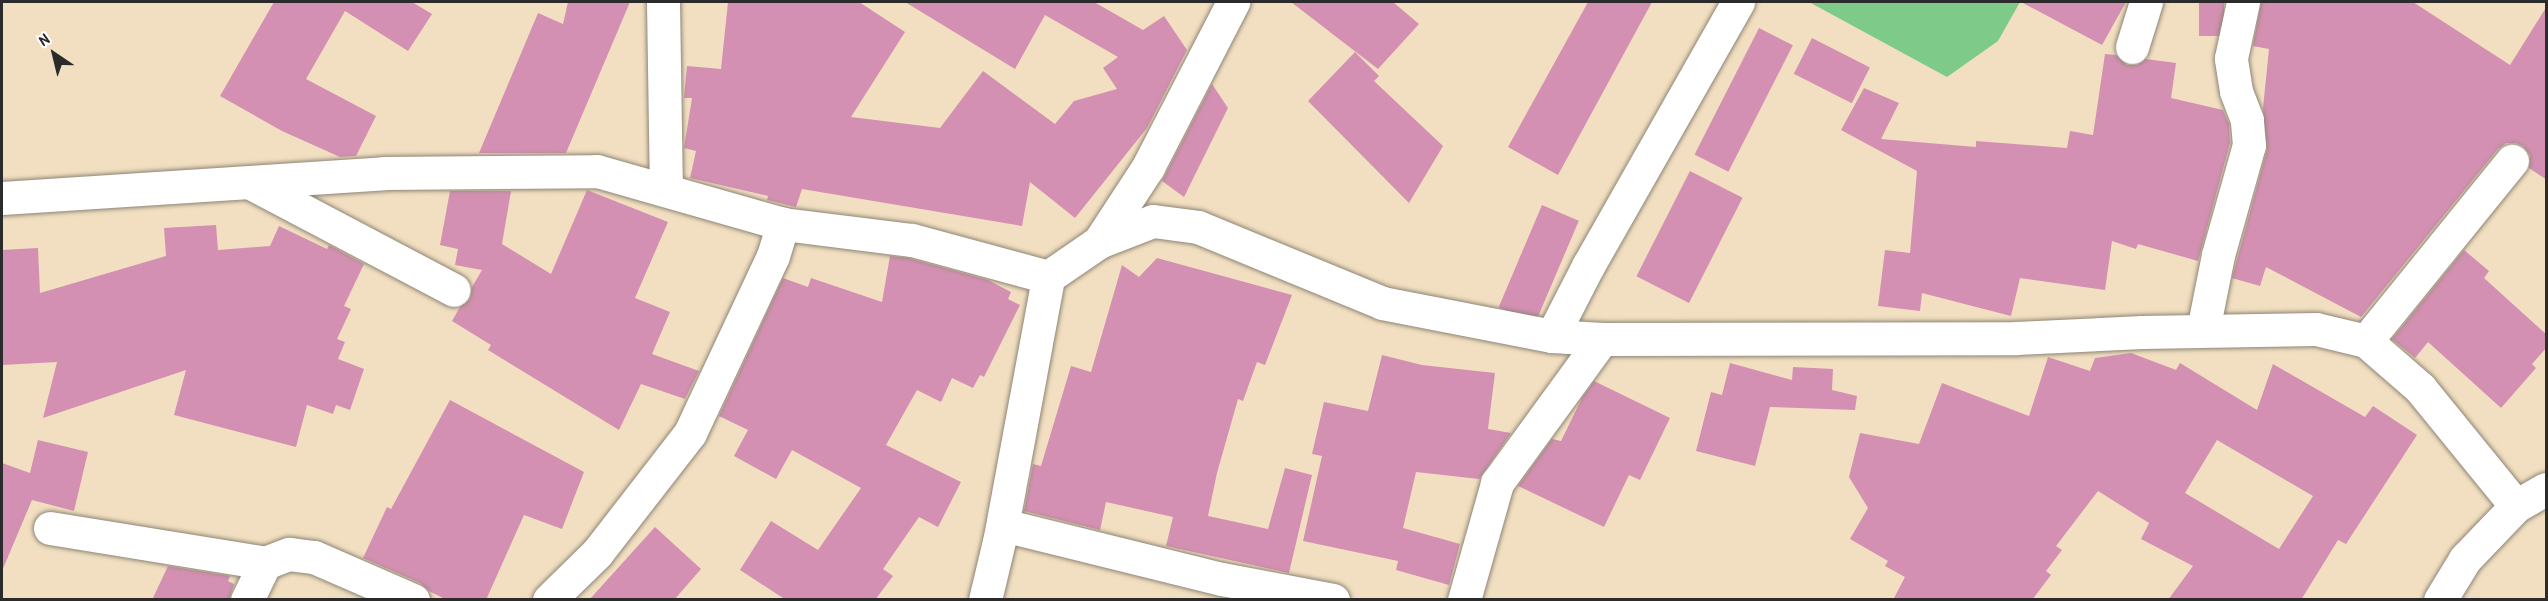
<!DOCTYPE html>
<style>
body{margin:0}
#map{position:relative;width:2548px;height:601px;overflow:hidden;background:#f2dfc1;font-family:"Patrick Hand",sans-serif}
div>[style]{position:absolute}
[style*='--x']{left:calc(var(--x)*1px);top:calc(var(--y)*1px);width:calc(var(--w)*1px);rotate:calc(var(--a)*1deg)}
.green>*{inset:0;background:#7eca89}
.building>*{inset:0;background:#d490b2;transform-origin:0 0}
.roads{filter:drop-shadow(0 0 2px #8e8576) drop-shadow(0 0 2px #8e8576)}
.minor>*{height:33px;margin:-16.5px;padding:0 16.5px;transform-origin:16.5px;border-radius:16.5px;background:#fff}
span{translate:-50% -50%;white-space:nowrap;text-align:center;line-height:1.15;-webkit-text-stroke:4.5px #fff;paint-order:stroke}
.frame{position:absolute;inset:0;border:3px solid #2b2b2b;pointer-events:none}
.north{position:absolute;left:24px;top:24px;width:60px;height:60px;-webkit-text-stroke:4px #fff;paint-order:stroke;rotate:325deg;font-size:16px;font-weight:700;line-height:24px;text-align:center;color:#2b2b2b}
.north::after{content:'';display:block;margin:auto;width:21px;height:27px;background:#2b2b2b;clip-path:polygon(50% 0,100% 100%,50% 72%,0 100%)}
</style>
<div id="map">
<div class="green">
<i style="clip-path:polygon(1809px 2px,2020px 2px,1998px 41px,1947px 77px)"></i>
</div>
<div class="building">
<i style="clip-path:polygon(274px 2px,412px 2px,432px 14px,408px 51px,345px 11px,306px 79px,376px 116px,356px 156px,340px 157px,282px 131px,220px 96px)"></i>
<i style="clip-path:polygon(568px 2px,630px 2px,566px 153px,479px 153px,538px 13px,563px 24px)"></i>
<i style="clip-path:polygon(728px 2px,859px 2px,905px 32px,851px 117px,940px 128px,983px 71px,1055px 124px,1074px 101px,1117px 89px,1103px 68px,1118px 57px,1045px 15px,1015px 69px,905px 2px,1094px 2px,1143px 30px,1164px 16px,1187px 50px,1147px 128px,1075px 218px,1030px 182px,1022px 226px,802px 189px,796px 207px,767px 200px,768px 196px,690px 178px,696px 151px,684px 148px,692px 98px,684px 98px,687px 66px,721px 69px)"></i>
<i style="clip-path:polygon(1291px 2px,1393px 2px,1419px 24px,1378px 69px)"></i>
<i style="clip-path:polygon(1588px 2px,1652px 2px,1558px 175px,1508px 147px)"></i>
<i style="clip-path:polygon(2021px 2px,2126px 2px,2102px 45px)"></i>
<i style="left:2199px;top:2px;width:25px;height:34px"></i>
<i style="clip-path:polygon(2261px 2px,2413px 2px,2510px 65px,2547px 6px,2547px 180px,2529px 168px,2530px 155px,2523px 146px,2516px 143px,2506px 143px,2498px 149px,2361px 317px,2266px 267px,2260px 286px,2232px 278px,2267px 150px,2263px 108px,2269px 49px,2253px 46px)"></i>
<i style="left:1759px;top:28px;width:38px;height:142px;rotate:27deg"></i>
<i style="left:1812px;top:38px;width:65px;height:40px;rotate:27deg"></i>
<i style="clip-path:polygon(1355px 52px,1379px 76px,1374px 81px,1443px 146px,1409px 203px,1308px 101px)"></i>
<i style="clip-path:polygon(2105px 54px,2116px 55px,2127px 65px,2137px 65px,2146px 59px,2176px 63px,2171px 98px,2223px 110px,2229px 124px,2230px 143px,2198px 261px,2138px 244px,2136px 249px,2112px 241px,2105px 290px,2020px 278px,2011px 316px,1922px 293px,1920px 311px,1878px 306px,1885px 250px,1910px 253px,1917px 171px,1841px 130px,1864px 88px,1899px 103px,1881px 139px,1976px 147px,1976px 141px,2067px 148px,2070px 131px,2093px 135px)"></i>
<i style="clip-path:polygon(1212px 84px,1228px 108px,1184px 197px,1162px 181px)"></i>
<i style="left:1690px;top:171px;width:59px;height:118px;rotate:27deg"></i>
<i style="clip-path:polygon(587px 190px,668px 222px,635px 298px,670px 312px,652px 354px,699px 371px,685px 399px,641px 384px,619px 430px,488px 350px,491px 345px,452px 321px,460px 307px,470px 299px,472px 287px,482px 270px,455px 265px,458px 249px,440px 245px,450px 191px,511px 191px,502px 244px,551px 274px)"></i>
<i style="left:1542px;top:205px;width:40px;height:111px;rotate:23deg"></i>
<i style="clip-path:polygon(216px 225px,218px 250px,270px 246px,279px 226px,327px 249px,329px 245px,364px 264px,344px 306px,351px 309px,337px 339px,345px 342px,338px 359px,364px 369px,350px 410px,336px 405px,333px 414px,307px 405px,296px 447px,174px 415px,186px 370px,43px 418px,57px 362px,2px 365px,2px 250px,38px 248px,40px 293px,166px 256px,164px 228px)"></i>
<i style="clip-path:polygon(2464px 250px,2489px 271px,2484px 278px,2547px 335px,2547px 347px,2532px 364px,2536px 368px,2501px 408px,2428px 342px,2415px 358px,2392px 339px)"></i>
<i style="clip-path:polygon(890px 256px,908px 258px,988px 280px,1011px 292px,1008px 299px,1020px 305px,984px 377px,980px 375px,973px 388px,952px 378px,941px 402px,917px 390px,886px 445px,961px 482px,938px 527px,919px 517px,883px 569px,893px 576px,875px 600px,786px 600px,740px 570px,771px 521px,818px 550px,861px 488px,792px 450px,776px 479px,734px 456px,748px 430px,719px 416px,783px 278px,808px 287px,811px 278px,882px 302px)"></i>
<i style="clip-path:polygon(1157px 258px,1292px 295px,1265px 365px,1257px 362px,1243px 401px,1238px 399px,1217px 473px,1208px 516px,1268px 529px,1285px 468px,1312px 475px,1289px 573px,1166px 546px,1173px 517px,1106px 502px,1100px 530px,1024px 511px,1033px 464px,1041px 466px,1071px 366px,1091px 372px,1122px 265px,1139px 277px)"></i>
<i style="clip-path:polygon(evenodd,2131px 353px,2176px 370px,2180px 363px,2257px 410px,2273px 364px,2365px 417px,2373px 406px,2417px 435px,2346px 544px,2338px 540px,2301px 600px,2168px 600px,2193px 566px,2141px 539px,2149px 523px,2098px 491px,2056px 546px,2062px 550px,2046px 571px,2051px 575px,2032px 600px,1893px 600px,1905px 577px,1885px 566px,1888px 561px,1850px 539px,1868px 508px,1849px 477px,1860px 433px,1919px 444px,1942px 383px,2029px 416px,2048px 357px,2090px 371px,2095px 358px,2131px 353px,2217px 440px,2313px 496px,2279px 549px,2185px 493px,2217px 440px)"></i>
<i style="clip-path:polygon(1382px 355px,1422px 365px,1495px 373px,1488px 429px,1511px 433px,1479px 479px,1416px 472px,1403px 528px,1460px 544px,1449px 585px,1396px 570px,1398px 561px,1303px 541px,1322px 456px,1312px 454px,1324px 402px,1368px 411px)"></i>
<i style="clip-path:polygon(1730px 363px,1792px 380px,1793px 367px,1833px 369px,1832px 390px,1857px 396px,1855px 410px,1770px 407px,1755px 466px,1696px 451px,1711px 392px,1722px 395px)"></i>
<i style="clip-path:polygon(1594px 381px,1670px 418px,1640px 480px,1629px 475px,1604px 527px,1518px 486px,1552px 439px,1561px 441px,1582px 398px)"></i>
<i style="clip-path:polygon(450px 400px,584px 472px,562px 529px,524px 515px,486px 600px,447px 600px,429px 591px,420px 583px,363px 558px,387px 507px,391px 509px)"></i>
<i style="clip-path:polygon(38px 440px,88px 452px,74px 511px,32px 500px,2px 571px,2px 463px,30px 473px)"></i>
<i style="clip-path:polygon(655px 527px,701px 569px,674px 600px,589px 600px)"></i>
<i style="clip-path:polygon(168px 566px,230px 576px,228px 581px,234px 584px,229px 600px,152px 600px)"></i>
</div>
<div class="roads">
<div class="minor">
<i style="--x:663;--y:2;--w:188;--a:89.1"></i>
<i style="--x:2132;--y:47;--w:47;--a:-72.7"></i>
<i style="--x:251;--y:183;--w:229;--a:27.8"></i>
<i style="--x:2;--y:198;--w:383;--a:-3.7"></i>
<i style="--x:384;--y:173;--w:213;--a:-0.5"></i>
<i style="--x:597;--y:171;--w:193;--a:15.9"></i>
<i style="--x:783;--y:224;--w:130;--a:7.1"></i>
<i style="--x:912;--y:240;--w:141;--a:15.2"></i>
<i style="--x:1099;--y:242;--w:90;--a:-56.8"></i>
<i style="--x:1148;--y:167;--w:186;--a:-62.7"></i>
<i style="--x:2203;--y:330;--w:76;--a:-78.7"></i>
<i style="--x:2218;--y:255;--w:114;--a:-74.3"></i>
<i style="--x:2249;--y:145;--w:25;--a:-95"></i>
<i style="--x:2247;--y:120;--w:31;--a:-111"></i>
<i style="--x:2236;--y:91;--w:33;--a:-99"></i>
<i style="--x:2231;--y:58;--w:57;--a:-77.9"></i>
<i style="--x:1552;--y:336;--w:79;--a:-62.8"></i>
<i style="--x:1588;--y:266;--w:304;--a:-60.4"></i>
<i style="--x:2366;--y:341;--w:232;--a:-51"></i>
<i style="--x:1003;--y:525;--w:226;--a:13.9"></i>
<i style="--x:1222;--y:579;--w:113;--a:10.7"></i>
<i style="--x:50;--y:528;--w:218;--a:9.2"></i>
<i style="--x:247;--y:600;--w:41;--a:-64.1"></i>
<i style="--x:265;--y:563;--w:26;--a:-21"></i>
<i style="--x:289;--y:554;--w:25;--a:7"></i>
<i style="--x:314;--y:557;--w:108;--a:23.5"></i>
<i style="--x:549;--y:600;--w:67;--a:-44.4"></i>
<i style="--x:597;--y:553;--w:152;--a:-52.2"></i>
<i style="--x:690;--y:433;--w:195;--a:-64.9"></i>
<i style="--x:773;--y:256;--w:34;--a:-73"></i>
<i style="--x:985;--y:600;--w:65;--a:-76.6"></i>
<i style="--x:1000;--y:537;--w:264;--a:-79.5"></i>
<i style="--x:1048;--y:277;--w:62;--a:-34.5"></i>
<i style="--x:1099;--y:242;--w:58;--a:-21.3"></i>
<i style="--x:1153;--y:221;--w:45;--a:7.6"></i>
<i style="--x:1198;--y:227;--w:199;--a:22.4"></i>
<i style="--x:1382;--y:303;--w:173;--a:11"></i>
<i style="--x:1552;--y:336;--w:50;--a:3.4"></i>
<i style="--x:1602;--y:339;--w:414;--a:-0.1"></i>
<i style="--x:2016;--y:338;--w:126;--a:-2.7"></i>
<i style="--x:2142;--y:332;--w:174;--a:-1"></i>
<i style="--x:2316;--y:329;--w:51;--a:13.5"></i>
<i style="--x:2366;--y:341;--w:72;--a:41"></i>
<i style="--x:2420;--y:388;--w:152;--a:50.9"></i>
<i style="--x:1464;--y:600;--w:122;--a:-74.2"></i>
<i style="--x:1497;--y:483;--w:178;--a:-53.9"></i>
<i style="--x:2440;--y:600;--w:48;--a:-58.6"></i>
<i style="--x:2465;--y:559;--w:74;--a:-46.1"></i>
<i style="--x:2516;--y:506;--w:34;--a:-30"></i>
</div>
</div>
<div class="frame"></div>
<div class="north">N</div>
</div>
